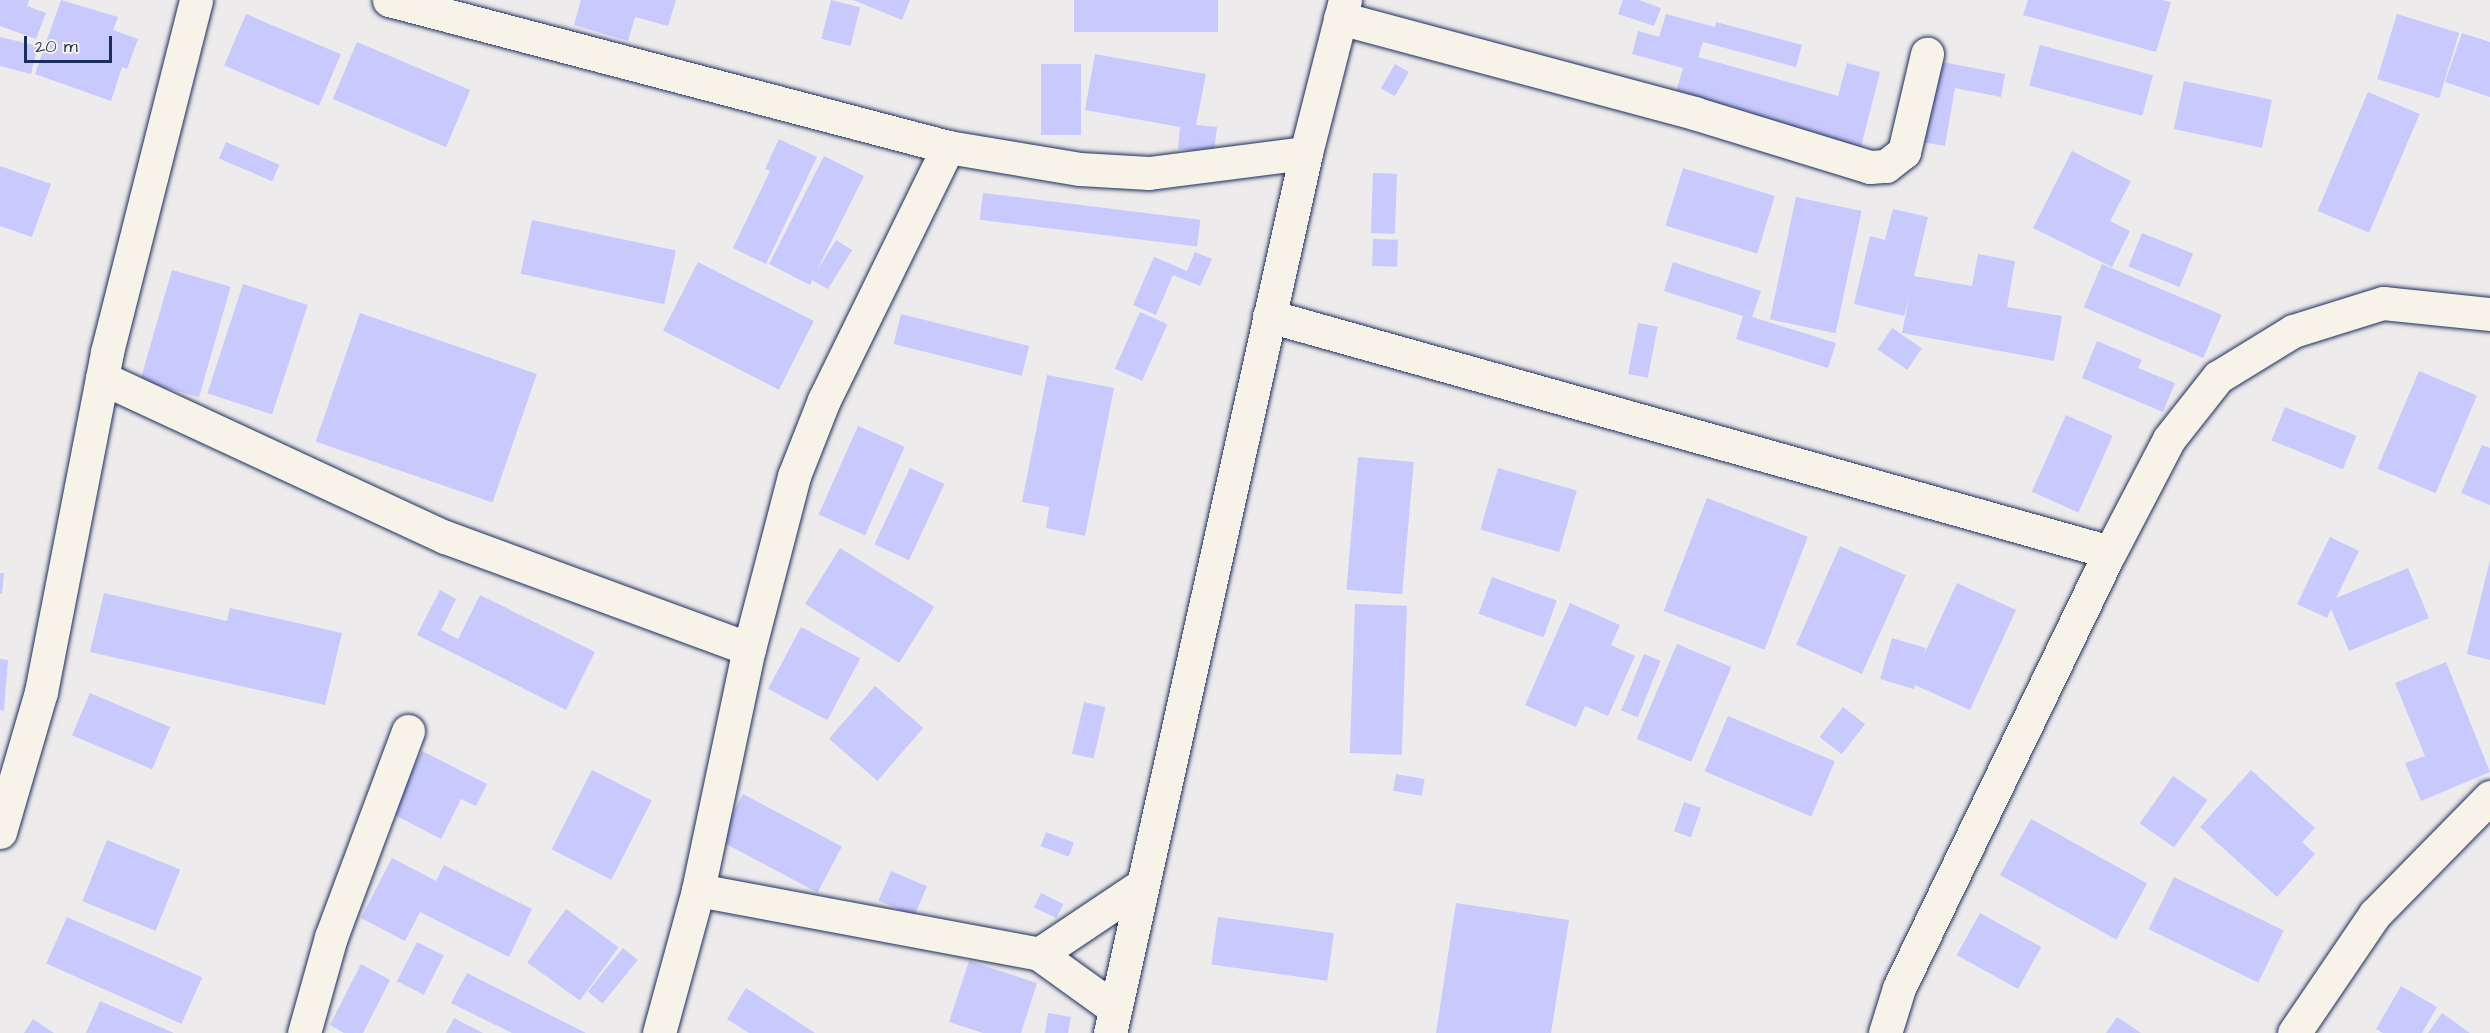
<!DOCTYPE html>
<style>
body{margin:0}
#map{position:relative;width:2490px;height:1033px;overflow:hidden;background:#eeebec;font-family:"Architects Daughter",sans-serif}
div>[style]{position:absolute}
[style*='--x']{left:calc(var(--x)*1px);top:calc(var(--y)*1px);width:calc(var(--w)*1px);rotate:calc(var(--a)*1deg)}
.building>*{inset:0;background:#c8c9fc;transform-origin:0 0}
.roads{filter:drop-shadow(0 0 2px #1b2f5e) drop-shadow(0 0 2px #1b2f5e)}
.minor>*{height:33px;margin:-16.5px;padding:0 16.5px;transform-origin:16.5px;border-radius:16.5px;background:#f7f3e8}
.secondary>*{height:33px;margin:-16.5px;padding:0 16.5px;transform-origin:16.5px;border-radius:16.5px;background:#f7f3e8}
span{translate:-50% -50%;white-space:nowrap;text-align:center;line-height:1.15;-webkit-text-stroke:4.5px #f7f3e8;paint-order:stroke}
.scale{position:absolute;left:24px;top:36px;width:88px;height:27px;box-sizing:border-box;border:3px solid #1b2f5e;border-top:0;padding-left:8px;font-size:18px;line-height:21px;white-space:nowrap;color:#1b2f5e;-webkit-text-stroke:4px #f7f3e8;paint-order:stroke}
</style>
<div id="map">
<div class="building">
<i style="clip-path:polygon(0 0,29px 0,27px 6px,46px 13px,36px 39px,0 26px)"></i>
<i style="clip-path:polygon(61px 0,118px 17px,113px 30px,138px 39px,127px 69px,122px 67px,111px 101px,35px 74px)"></i>
<i style="clip-path:polygon(581px 0,676px 0,668px 26px,635px 17px,628px 41px,574px 25px)"></i>
<i style="left:831px;top:0;width:30px;height:40px;rotate:14deg"></i>
<i style="clip-path:polygon(853px 0,910px 0,902px 20px)"></i>
<i style="left:1074px;top:0;width:144px;height:32px"></i>
<i style="clip-path:polygon(1623px 0,1639px 0,1661px 8px,1654px 26px,1618px 14px)"></i>
<i style="clip-path:polygon(2028px 0,2162px 0,2171px 2px,2156px 52px,2023px 15px)"></i>
<i style="left:246px;top:14px;width:103px;height:56px;rotate:23deg"></i>
<i style="clip-path:polygon(1666px 14px,1715px 27px,1716px 22px,1802px 45px,1796px 67px,1703px 42px,1698px 57px,1838px 96px,1847px 63px,1880px 72px,1861px 147px,1675px 96px,1683px 68px,1632px 54px,1638px 31px,1659px 37px)"></i>
<i style="left:2397px;top:14px;width:65px;height:68px;rotate:17deg"></i>
<i style="clip-path:polygon(2462px 33px,2490px 42px,2490px 97px,2445px 82px)"></i>
<i style="clip-path:polygon(0 37px,38px 46px,31px 74px,0 66px)"></i>
<i style="left:357px;top:42px;width:123px;height:62px;rotate:23deg"></i>
<i style="left:2040px;top:45px;width:117px;height:42px;rotate:15deg"></i>
<i style="clip-path:polygon(1095px 54px,1206px 74px,1196px 125px,1217px 127px,1214px 152px,1178px 149px,1180px 127px,1085px 110px)"></i>
<i style="clip-path:polygon(1937px 61px,2005px 74px,2001px 97px,1955px 88px,1945px 146px,1922px 142px)"></i>
<i style="left:1041px;top:64px;width:40px;height:71px"></i>
<i style="left:1395px;top:64px;width:16px;height:28px;rotate:30deg"></i>
<i style="left:2184px;top:81px;width:90px;height:49px;rotate:12deg"></i>
<i style="left:2368px;top:92px;width:56px;height:129px;rotate:23deg"></i>
<i style="clip-path:polygon(779px 139px,817px 157px,766px 264px,733px 248px,770px 171px,765px 169px)"></i>
<i style="left:226px;top:142px;width:58px;height:18px;rotate:23deg"></i>
<i style="clip-path:polygon(2072px 151px,2131px 181px,2110px 221px,2130px 231px,2112px 267px,2033px 228px)"></i>
<i style="clip-path:polygon(824px 156px,864px 176px,816px 272px,836px 240px,852px 250px,828px 289px,812px 280px,810px 285px,769px 264px)"></i>
<i style="clip-path:polygon(0 166px,51px 184px,32px 237px,0 226px)"></i>
<i style="left:1683px;top:168px;width:96px;height:60px;rotate:17deg"></i>
<i style="left:1373px;top:173px;width:24px;height:60px;rotate:2deg"></i>
<i style="left:983px;top:193px;width:219px;height:27px;rotate:7deg"></i>
<i style="left:1796px;top:197px;width:67px;height:125px;rotate:12deg"></i>
<i style="clip-path:polygon(1893px 209px,1928px 217px,1914px 276px,1972px 286px,1978px 254px,2015px 261px,2007px 307px,2062px 316px,2054px 361px,1902px 333px,1909px 298px,1904px 316px,1854px 304px,1870px 236px,1885px 240px)"></i>
<i style="left:532px;top:220px;width:147px;height:55px;rotate:12deg"></i>
<i style="left:2142px;top:233px;width:55px;height:36px;rotate:22deg"></i>
<i style="left:1373px;top:239px;width:25px;height:27px;rotate:2deg"></i>
<i style="clip-path:polygon(1195px 252px,1212px 259px,1200px 286px,1173px 275px,1156px 315px,1133px 305px,1154px 257px,1187px 271px)"></i>
<i style="left:698px;top:262px;width:130px;height:77px;rotate:27deg"></i>
<i style="clip-path:polygon(1673px 262px,1761px 291px,1752px 317px,1836px 343px,1828px 368px,1736px 339px,1743px 316px,1664px 291px)"></i>
<i style="left:2102px;top:264px;width:130px;height:47px;rotate:23deg"></i>
<i style="left:172px;top:270px;width:61px;height:115px;rotate:16deg"></i>
<i style="left:243px;top:284px;width:68px;height:115px;rotate:18deg"></i>
<i style="left:1140px;top:312px;width:30px;height:62px;rotate:24deg"></i>
<i style="left:360px;top:313px;width:187px;height:136px;rotate:19deg"></i>
<i style="left:901px;top:314px;width:132px;height:31px;rotate:14deg"></i>
<i style="left:1638px;top:323px;width:20px;height:52px;rotate:11deg"></i>
<i style="left:1892px;top:328px;width:36px;height:26px;rotate:34deg"></i>
<i style="clip-path:polygon(2097px 341px,2142px 360px,2138px 368px,2175px 383px,2163px 412px,2082px 378px)"></i>
<i style="left:2419px;top:371px;width:63px;height:106px;rotate:23deg"></i>
<i style="clip-path:polygon(1047px 375px,1114px 388px,1085px 536px,1046px 528px,1049px 507px,1022px 502px)"></i>
<i style="left:2285px;top:407px;width:77px;height:36px;rotate:22deg"></i>
<i style="left:2066px;top:415px;width:51px;height:84px;rotate:24deg"></i>
<i style="left:858px;top:426px;width:51px;height:97px;rotate:24deg"></i>
<i style="clip-path:polygon(2482px 445px,2490px 448px,2490px 505px,2461px 493px)"></i>
<i style="left:1358px;top:457px;width:56px;height:133px;rotate:5deg"></i>
<i style="left:910px;top:468px;width:38px;height:84px;rotate:25deg"></i>
<i style="left:1498px;top:468px;width:82px;height:64px;rotate:16deg"></i>
<i style="left:1707px;top:498px;width:108px;height:121px;rotate:21deg"></i>
<i style="clip-path:polygon(2330px 537px,2359px 551px,2336px 598px,2408px 568px,2429px 618px,2349px 651px,2331px 609px,2327px 618px,2297px 604px)"></i>
<i style="left:1840px;top:546px;width:72px;height:108px;rotate:24deg"></i>
<i style="left:840px;top:548px;width:111px;height:66px;rotate:32deg"></i>
<i style="clip-path:polygon(2490px 560px,2490px 660px,2467px 654px)"></i>
<i style="clip-path:polygon(0 573px,4px 573px,2px 594px,0 594px)"></i>
<i style="left:1492px;top:577px;width:69px;height:39px;rotate:20deg"></i>
<i style="clip-path:polygon(1957px 583px,2016px 610px,1970px 710px,1915px 685px,1914px 689px,1880px 679px,1892px 638px,1926px 648px,1923px 657px)"></i>
<i style="clip-path:polygon(440px 590px,456px 599px,441px 630px,458px 639px,480px 595px,595px 652px,566px 710px,417px 635px)"></i>
<i style="clip-path:polygon(104px 593px,227px 621px,230px 608px,342px 633px,325px 705px,90px 652px)"></i>
<i style="clip-path:polygon(1570px 603px,1620px 625px,1611px 645px,1635px 656px,1608px 716px,1585px 706px,1576px 727px,1525px 705px)"></i>
<i style="left:1355px;top:604px;width:52px;height:149px;rotate:2deg"></i>
<i style="left:801px;top:627px;width:67px;height:70px;rotate:28deg"></i>
<i style="left:1677px;top:644px;width:59px;height:103px;rotate:23deg"></i>
<i style="left:1644px;top:654px;width:18px;height:61px;rotate:22deg"></i>
<i style="clip-path:polygon(0 659px,8px 660px,4px 711px,0 710px)"></i>
<i style="clip-path:polygon(2446px 662px,2490px 772px,2421px 801px,2405px 763px,2425px 756px,2395px 683px)"></i>
<i style="left:875px;top:686px;width:64px;height:70px;rotate:41deg"></i>
<i style="left:90px;top:693px;width:87px;height:46px;rotate:23deg"></i>
<i style="left:1084px;top:702px;width:22px;height:53px;rotate:13deg"></i>
<i style="left:1843px;top:707px;width:28px;height:38px;rotate:38deg"></i>
<i style="left:1728px;top:716px;width:116px;height:60px;rotate:23deg"></i>
<i style="clip-path:polygon(422px 751px,487px 784px,476px 806px,461px 799px,441px 839px,391px 813px)"></i>
<i style="left:592px;top:770px;width:67px;height:89px;rotate:27deg"></i>
<i style="clip-path:polygon(2251px 770px,2315px 828px,2302px 842px,2315px 854px,2277px 897px,2200px 827px)"></i>
<i style="left:1396px;top:774px;width:29px;height:17px;rotate:10deg"></i>
<i style="left:2173px;top:776px;width:42px;height:58px;rotate:35deg"></i>
<i style="left:743px;top:794px;width:112px;height:52px;rotate:28deg"></i>
<i style="left:1684px;top:802px;width:18px;height:31px;rotate:19deg"></i>
<i style="left:2031px;top:819px;width:133px;height:64px;rotate:29deg"></i>
<i style="left:1046px;top:832px;width:30px;height:15px;rotate:21deg"></i>
<i style="left:107px;top:840px;width:79px;height:66px;rotate:22deg"></i>
<i style="clip-path:polygon(392px 858px,436px 881px,444px 865px,532px 909px,509px 957px,420px 912px,405px 941px,361px 918px)"></i>
<i style="left:891px;top:871px;width:39px;height:32px;rotate:23deg"></i>
<i style="left:2174px;top:877px;width:122px;height:58px;rotate:26deg"></i>
<i style="left:1041px;top:893px;width:25px;height:16px;rotate:26deg"></i>
<i style="clip-path:polygon(1456px 903px,1569px 920px,1551px 1033px,1436px 1033px)"></i>
<i style="left:566px;top:909px;width:65px;height:66px;rotate:36deg"></i>
<i style="left:1980px;top:913px;width:70px;height:48px;rotate:29deg"></i>
<i style="left:67px;top:917px;width:148px;height:51px;rotate:24deg"></i>
<i style="left:1218px;top:917px;width:117px;height:48px;rotate:8deg"></i>
<i style="left:417px;top:942px;width:30px;height:44px;rotate:27deg"></i>
<i style="left:623px;top:948px;width:19px;height:56px;rotate:39deg"></i>
<i style="clip-path:polygon(969px 961px,1037px 983px,1021px 1033px,983px 1033px,949px 1022px)"></i>
<i style="clip-path:polygon(361px 964px,390px 980px,363px 1033px,344px 1033px,330px 1025px)"></i>
<i style="clip-path:polygon(467px 973px,586px 1033px,512px 1033px,451px 1003px)"></i>
<i style="clip-path:polygon(2401px 986px,2437px 1007px,2422px 1033px,2383px 1033px,2376px 1029px)"></i>
<i style="clip-path:polygon(746px 988px,815px 1033px,749px 1033px,727px 1019px)"></i>
<i style="clip-path:polygon(100px 1001px,174px 1033px,86px 1033px)"></i>
<i style="clip-path:polygon(1048px 1013px,1071px 1017px,1068px 1033px,1045px 1033px)"></i>
<i style="clip-path:polygon(2442px 1013px,2470px 1033px,2428px 1033px)"></i>
<i style="clip-path:polygon(2117px 1017px,2141px 1033px,2106px 1033px)"></i>
<i style="clip-path:polygon(454px 1018px,483px 1033px,446px 1033px)"></i>
<i style="clip-path:polygon(33px 1019px,54px 1033px,24px 1033px)"></i>
</div>
<div class="roads">
<div class="minor">
<i style="--x:389;--y:0;--w:578;--a:14.73"></i>
<i style="--x:948;--y:147;--w:134;--a:9.5"></i>
<i style="--x:1080;--y:169;--w:69;--a:3.3"></i>
<i style="--x:1149;--y:173;--w:158;--a:-7.3"></i>
<i style="--x:1340;--y:18;--w:367;--a:15"></i>
<i style="--x:1694;--y:113;--w:184;--a:17.1"></i>
<i style="--x:1870;--y:167;--w:16;--a:-4"></i>
<i style="--x:1886;--y:166;--w:23;--a:-38"></i>
<i style="--x:1904;--y:152;--w:101;--a:-76.8"></i>
<i style="--x:1269;--y:316;--w:873;--a:15.68"></i>
<i style="--x:102;--y:378;--w:378;--a:24.9"></i>
<i style="--x:445;--y:537;--w:324;--a:20.2"></i>
<i style="--x:0;--y:832;--w:146;--a:-73.7"></i>
<i style="--x:41;--y:692;--w:346;--a:-79"></i>
<i style="--x:107;--y:352;--w:363;--a:-75.8"></i>
<i style="--x:698;--y:890;--w:347;--a:10.6"></i>
<i style="--x:1039;--y:954;--w:124;--a:-33.8"></i>
<i style="--x:1039;--y:954;--w:92;--a:35.8"></i>
<i style="--x:304;--y:1033;--w:100;--a:-74.3"></i>
<i style="--x:331;--y:937;--w:220;--a:-69.5"></i>
<i style="--x:659;--y:1033;--w:148;--a:-74.7"></i>
<i style="--x:698;--y:890;--w:246;--a:-78.1"></i>
<i style="--x:749;--y:649;--w:179;--a:-75.4"></i>
<i style="--x:794;--y:476;--w:82;--a:-68.5"></i>
<i style="--x:824;--y:400;--w:282;--a:-63.9"></i>
<i style="--x:1885;--y:1033;--w:47;--a:-72.7"></i>
<i style="--x:1899;--y:988;--w:484;--a:-64.2"></i>
<i style="--x:2110;--y:552;--w:127;--a:-62.4"></i>
<i style="--x:2169;--y:439;--w:79;--a:-51.7"></i>
<i style="--x:2218;--y:377;--w:88;--a:-31.5"></i>
<i style="--x:2293;--y:331;--w:94;--a:-17.3"></i>
<i style="--x:2383;--y:303;--w:108;--a:5.9"></i>
<i style="--x:2294;--y:1033;--w:144;--a:-55.8"></i>
<i style="--x:2375;--y:914;--w:164;--a:-45.5"></i>
</div>
<div class="secondary">
<i style="--x:1110;--y:1033;--w:902;--a:-77.44"></i>
<i style="--x:1306;--y:153;--w:158;--a:-75.7"></i>
</div>
</div>
<div class="scale">20 m</div>
</div>
